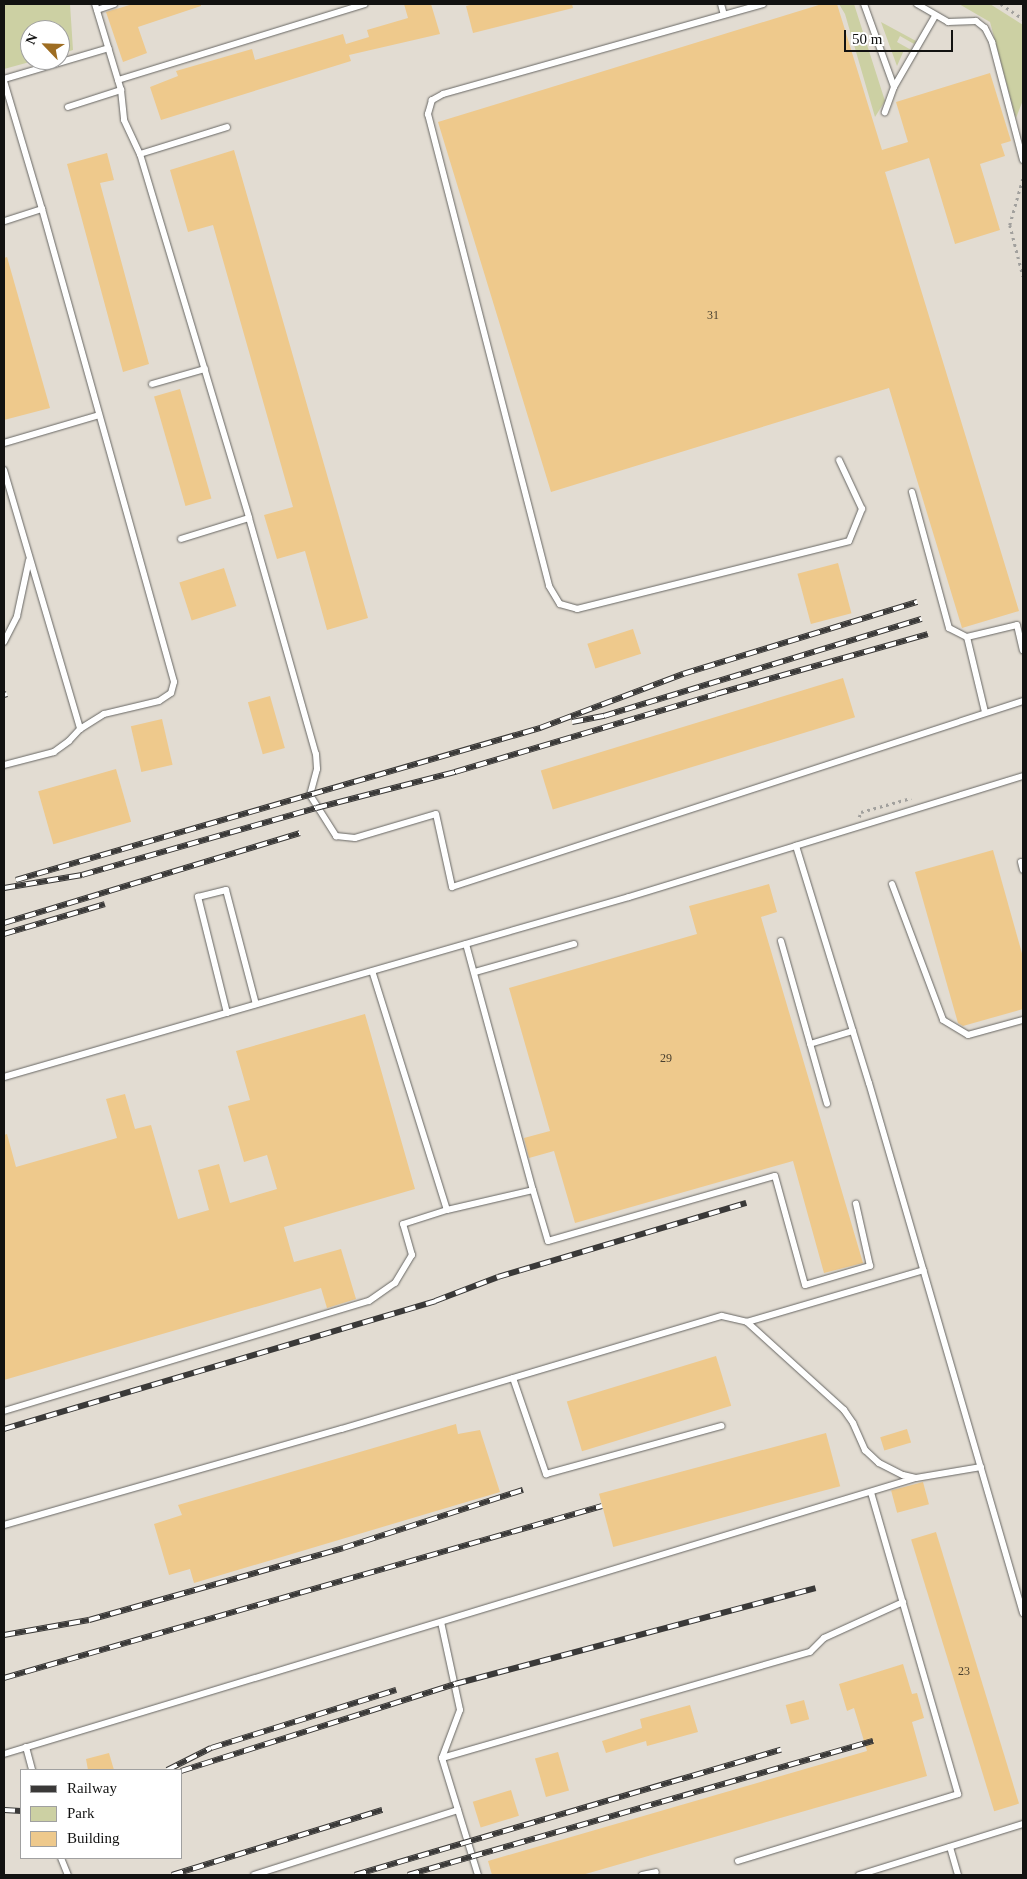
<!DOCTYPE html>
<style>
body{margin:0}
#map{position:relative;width:1027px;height:1879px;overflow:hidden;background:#e9e7e4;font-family:Georgia,serif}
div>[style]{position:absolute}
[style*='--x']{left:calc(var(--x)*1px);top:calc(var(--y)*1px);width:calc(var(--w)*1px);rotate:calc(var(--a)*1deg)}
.built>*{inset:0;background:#e2dcd2}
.green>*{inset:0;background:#ccd0a3}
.building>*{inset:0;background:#eec98c;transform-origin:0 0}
.path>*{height:2.5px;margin-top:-1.25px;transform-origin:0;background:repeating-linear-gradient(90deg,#a1a09d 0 2.5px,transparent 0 6.5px)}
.roads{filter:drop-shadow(0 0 1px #676663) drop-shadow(0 0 1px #676663)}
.lane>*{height:6px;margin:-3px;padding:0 3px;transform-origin:3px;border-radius:3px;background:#fff}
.rail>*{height:5.5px;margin-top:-2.75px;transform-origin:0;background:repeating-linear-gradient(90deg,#fff 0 11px,#3a3938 0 22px);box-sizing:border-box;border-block:1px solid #3a3938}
span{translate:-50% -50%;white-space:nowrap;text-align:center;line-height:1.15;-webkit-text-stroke:4px #fff;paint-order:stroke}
.number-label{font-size:12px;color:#494030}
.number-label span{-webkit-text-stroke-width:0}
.frame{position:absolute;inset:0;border:5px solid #121211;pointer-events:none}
.legend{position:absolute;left:20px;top:1769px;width:162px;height:90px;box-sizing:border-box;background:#fff;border:1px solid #a0a0a0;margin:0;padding:6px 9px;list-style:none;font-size:15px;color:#121211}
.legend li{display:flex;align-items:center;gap:10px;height:25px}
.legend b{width:25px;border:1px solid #a0a0a0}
.north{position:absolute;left:20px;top:20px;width:50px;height:50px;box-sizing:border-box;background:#fff;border:1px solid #a0a0a0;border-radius:50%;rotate:294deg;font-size:14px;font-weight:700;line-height:20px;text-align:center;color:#121211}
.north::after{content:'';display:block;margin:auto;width:18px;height:22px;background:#9e6d22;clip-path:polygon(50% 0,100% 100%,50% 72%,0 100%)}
.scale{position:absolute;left:844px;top:30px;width:109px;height:22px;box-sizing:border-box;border:2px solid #121211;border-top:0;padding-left:6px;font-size:15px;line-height:18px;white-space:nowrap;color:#121211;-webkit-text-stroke:4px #fff;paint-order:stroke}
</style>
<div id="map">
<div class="built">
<i style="clip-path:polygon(evenodd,4px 4px,1023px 4px,1023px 1875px,4px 1875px,4px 4px,30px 30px,60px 30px,60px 60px,30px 60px,30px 30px,4px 4px,21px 1770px,181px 1770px,181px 1858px,21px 1858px,21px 1770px)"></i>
</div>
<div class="green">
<i style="clip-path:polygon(4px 4px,70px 4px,73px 50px,60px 54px,60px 30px,30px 30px,30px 60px,37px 60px,4px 69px)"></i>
<i style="clip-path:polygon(839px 4px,854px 4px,885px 101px,875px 117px,845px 14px)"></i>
<i style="clip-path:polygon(959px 4px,990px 4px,1023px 25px,1023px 100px,1016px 118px,990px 22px)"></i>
<i style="clip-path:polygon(881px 22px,916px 41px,914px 44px,900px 36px,897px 42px,913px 51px,910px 53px,904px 50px,897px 66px)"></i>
</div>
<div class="building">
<i style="clip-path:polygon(133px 4px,201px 4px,201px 6px,138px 27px,147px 53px,123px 62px,106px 12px)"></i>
<i style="clip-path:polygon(404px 4px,431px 4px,440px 34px,349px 55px,351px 61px,161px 120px,150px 87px,178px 76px,176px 71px,252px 49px,255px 60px,343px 34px,346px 44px,369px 37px,367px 30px,408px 18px)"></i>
<i style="clip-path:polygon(474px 4px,572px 4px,573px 8px,473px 33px,466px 6px)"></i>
<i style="clip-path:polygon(822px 4px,837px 4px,882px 150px,908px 142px,896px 102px,990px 73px,1011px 141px,1001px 144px,1005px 156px,980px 164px,1000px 230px,955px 244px,929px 158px,885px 172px,1019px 611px,962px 628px,889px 388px,551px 492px,438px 122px)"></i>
<i style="clip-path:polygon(234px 150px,368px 618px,327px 630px,305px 551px,277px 559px,264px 515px,293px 507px,213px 225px,188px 232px,170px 170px)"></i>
<i style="clip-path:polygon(107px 153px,114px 180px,100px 183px,149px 364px,123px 372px,67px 164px)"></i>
<i style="clip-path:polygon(7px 257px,50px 408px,4px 420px,4px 258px)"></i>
<i style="left:180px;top:389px;width:114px;height:27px;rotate:74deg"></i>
<i style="left:838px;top:563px;width:52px;height:42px;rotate:75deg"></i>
<i style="left:224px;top:568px;width:40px;height:47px;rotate:72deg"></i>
<i style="left:633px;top:629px;width:26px;height:48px;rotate:72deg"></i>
<i style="left:843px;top:678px;width:41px;height:316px;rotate:73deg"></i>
<i style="left:270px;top:696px;width:54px;height:23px;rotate:74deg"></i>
<i style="left:162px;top:719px;width:47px;height:32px;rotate:77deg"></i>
<i style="left:116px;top:769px;width:55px;height:81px;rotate:74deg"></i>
<i style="clip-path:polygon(993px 850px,1023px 957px,1023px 1009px,963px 1026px,958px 1023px,915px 872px)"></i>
<i style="clip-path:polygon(769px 884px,777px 912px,761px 917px,863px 1263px,824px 1273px,793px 1161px,575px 1223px,554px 1151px,529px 1158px,524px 1138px,550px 1131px,509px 988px,697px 934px,689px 906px)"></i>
<i style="clip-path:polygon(365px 1014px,415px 1189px,284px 1227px,294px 1262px,341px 1249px,356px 1299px,327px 1308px,321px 1288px,4px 1380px,4px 1135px,7px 1134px,16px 1167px,117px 1138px,106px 1099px,125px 1094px,135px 1129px,151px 1125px,178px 1219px,209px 1210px,198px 1170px,219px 1164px,230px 1203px,277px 1189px,267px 1155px,244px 1162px,228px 1106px,250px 1100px,236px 1051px)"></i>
<i style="left:716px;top:1356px;width:52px;height:156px;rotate:73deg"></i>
<i style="clip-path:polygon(456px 1424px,458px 1434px,480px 1430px,500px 1492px,194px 1583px,190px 1569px,169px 1575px,154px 1524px,182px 1515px,178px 1505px)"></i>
<i style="left:907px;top:1429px;width:14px;height:28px;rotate:73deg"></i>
<i style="left:826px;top:1433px;width:55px;height:235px;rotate:75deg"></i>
<i style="left:923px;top:1482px;width:23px;height:33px;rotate:75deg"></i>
<i style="left:936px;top:1532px;width:284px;height:26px;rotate:73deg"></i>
<i style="clip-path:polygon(903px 1664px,912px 1694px,917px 1693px,924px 1718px,912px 1722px,927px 1776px,582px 1875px,492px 1875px,488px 1861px,867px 1751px,854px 1708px,847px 1711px,839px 1684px)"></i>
<i style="left:804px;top:1700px;width:20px;height:19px;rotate:75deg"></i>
<i style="clip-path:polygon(690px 1705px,698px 1732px,647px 1746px,646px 1741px,606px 1753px,602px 1741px,642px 1728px,640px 1719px)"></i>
<i style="left:558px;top:1752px;width:40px;height:24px;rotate:74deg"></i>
<i style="clip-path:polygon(109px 1753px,114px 1770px,88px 1770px,86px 1759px)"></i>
<i style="left:511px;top:1790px;width:27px;height:40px;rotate:73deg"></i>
</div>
<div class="path">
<i style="--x:1001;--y:4;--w:27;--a:34"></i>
<i style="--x:1023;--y:179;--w:48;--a:105.8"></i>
<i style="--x:1010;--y:225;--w:53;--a:75.7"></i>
<i style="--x:859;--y:817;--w:5;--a:-68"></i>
<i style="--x:861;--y:812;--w:52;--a:-15.6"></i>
</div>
<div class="roads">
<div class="lane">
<i style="--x:95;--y:4;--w:90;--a:73.2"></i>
<i style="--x:121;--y:90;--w:30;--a:84"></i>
<i style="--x:124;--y:120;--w:38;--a:65"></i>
<i style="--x:140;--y:154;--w:380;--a:73.3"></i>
<i style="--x:249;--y:518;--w:245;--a:74.2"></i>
<i style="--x:316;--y:754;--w:15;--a:86"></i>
<i style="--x:317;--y:769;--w:27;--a:105"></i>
<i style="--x:310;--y:795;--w:49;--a:57.6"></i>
<i style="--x:336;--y:836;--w:19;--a:6"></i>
<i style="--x:355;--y:838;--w:84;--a:-16.5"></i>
<i style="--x:436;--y:814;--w:75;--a:77.6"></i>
<i style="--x:452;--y:887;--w:601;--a:-18.04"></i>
<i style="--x:721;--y:4;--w:11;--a:75"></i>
<i style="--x:763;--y:4;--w:332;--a:164.3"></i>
<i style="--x:443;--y:94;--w:13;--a:151"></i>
<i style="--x:432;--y:100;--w:15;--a:106"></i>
<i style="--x:428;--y:114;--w:487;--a:75.6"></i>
<i style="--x:549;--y:586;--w:21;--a:59"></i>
<i style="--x:560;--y:604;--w:18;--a:16"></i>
<i style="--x:577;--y:609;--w:280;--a:-14"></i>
<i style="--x:849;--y:541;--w:35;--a:-68"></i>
<i style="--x:862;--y:509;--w:54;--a:-115.1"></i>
<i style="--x:864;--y:4;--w:88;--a:70.1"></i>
<i style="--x:894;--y:87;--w:27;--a:110"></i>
<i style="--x:917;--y:4;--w:36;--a:30"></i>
<i style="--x:948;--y:22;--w:28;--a:-2"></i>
<i style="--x:976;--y:21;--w:11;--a:38"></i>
<i style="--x:985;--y:28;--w:16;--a:63"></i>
<i style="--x:992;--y:42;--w:122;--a:75.3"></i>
<i style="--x:97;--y:10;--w:18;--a:-19"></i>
<i style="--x:4;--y:79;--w:109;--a:-16.4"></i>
<i style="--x:118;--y:80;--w:258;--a:-17.1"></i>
<i style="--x:4;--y:81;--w:134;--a:73.5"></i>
<i style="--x:42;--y:209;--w:491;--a:74.4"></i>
<i style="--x:174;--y:682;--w:11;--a:105"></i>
<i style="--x:171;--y:693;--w:14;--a:146"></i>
<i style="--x:159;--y:701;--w:57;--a:166.7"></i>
<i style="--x:104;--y:714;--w:28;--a:148"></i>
<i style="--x:80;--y:729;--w:16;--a:133"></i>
<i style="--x:69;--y:741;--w:19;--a:144"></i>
<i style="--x:54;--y:752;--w:52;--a:165.4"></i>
<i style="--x:894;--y:87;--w:82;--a:-60"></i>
<i style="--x:68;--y:107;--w:56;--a:-17.8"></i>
<i style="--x:140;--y:154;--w:91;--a:-17.2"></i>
<i style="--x:5;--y:221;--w:39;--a:-18"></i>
<i style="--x:152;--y:384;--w:55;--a:-15.8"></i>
<i style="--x:4;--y:443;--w:99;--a:-16.4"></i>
<i style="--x:4;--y:470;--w:270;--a:73.6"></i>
<i style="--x:912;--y:492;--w:141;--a:74.8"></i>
<i style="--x:949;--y:628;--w:20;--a:27"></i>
<i style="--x:181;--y:539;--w:71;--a:-17.2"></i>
<i style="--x:4;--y:642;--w:29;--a:-63"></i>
<i style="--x:17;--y:616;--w:57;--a:-77.9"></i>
<i style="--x:985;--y:712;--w:77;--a:-103.5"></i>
<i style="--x:967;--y:637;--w:51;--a:-13.5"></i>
<i style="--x:1017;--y:625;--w:26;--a:77"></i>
<i style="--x:1023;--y:776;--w:238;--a:162.9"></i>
<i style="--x:796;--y:846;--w:248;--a:72.9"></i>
<i style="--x:869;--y:1083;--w:552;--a:73.8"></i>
<i style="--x:1021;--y:862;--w:8;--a:76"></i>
<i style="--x:892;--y:884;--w:145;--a:69.4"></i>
<i style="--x:943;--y:1020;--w:29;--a:31"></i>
<i style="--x:968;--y:1035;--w:57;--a:-15.3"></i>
<i style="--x:781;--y:941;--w:169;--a:74.2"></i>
<i style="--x:466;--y:944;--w:255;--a:74.8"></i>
<i style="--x:475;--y:972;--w:103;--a:-15.8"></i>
<i style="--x:227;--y:1013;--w:120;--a:-104"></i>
<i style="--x:198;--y:897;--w:29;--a:-14"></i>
<i style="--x:226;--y:890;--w:118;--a:75.3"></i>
<i style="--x:810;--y:1044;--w:45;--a:-16.8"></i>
<i style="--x:4;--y:1077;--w:650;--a:-16.07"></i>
<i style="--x:629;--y:897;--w:175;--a:-17"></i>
<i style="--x:447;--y:1210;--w:88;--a:-13.1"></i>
<i style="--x:533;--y:1190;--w:53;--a:73.6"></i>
<i style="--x:548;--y:1241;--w:236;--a:-16"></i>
<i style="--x:775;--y:1176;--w:113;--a:74.6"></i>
<i style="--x:805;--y:1285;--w:68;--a:-16.3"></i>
<i style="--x:870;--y:1266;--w:64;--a:-102.7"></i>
<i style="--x:747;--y:1322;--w:184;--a:-16.4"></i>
<i style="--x:513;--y:1378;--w:102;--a:71"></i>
<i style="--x:546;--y:1474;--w:182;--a:-15.3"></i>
<i style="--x:4;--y:1411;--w:381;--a:-16.8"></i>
<i style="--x:369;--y:1301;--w:32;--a:-35"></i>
<i style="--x:395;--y:1283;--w:33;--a:-59"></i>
<i style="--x:412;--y:1255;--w:32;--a:-106"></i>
<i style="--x:403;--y:1224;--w:46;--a:-17.7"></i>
<i style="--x:447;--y:1210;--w:250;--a:-107.4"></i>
<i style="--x:4;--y:1525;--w:351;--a:-15.9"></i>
<i style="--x:342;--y:1429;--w:396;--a:-16.6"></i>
<i style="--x:722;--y:1316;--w:26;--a:13"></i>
<i style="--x:747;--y:1322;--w:131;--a:42.2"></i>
<i style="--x:844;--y:1410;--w:16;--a:55"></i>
<i style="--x:853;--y:1423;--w:30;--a:66"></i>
<i style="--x:865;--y:1450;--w:19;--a:43"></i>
<i style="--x:879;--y:1463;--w:27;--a:27"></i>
<i style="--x:903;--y:1475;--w:13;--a:13"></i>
<i style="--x:916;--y:1478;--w:66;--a:-9.6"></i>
<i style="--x:441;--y:1622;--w:90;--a:77.8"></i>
<i style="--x:460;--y:1710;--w:51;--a:110.6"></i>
<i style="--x:442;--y:1758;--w:122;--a:72.9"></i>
<i style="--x:26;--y:1747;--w:24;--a:75"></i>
<i style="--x:4;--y:1754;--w:952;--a:-16.85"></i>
<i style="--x:442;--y:1758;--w:383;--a:-16.1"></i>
<i style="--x:810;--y:1652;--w:20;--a:-45"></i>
<i style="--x:824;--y:1638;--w:87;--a:-24.5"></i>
<i style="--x:950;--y:1847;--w:29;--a:74"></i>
<i style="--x:61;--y:1858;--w:18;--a:68"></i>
<i style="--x:738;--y:1861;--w:230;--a:-16.9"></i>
<i style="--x:958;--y:1794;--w:314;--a:-106.1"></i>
<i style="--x:254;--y:1875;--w:214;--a:-17.7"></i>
<i style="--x:642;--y:1875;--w:14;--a:-12"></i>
<i style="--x:859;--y:1875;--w:172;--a:-17.3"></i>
</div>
</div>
<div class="rail">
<i style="--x:4;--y:695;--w:3;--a:-18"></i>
<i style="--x:572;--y:722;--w:33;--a:-11"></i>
<i style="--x:604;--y:716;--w:332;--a:-17"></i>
<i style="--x:16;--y:880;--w:546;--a:-16.18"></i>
<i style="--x:540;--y:728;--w:153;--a:-20.7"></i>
<i style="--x:683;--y:674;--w:245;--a:-17.1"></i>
<i style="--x:4;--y:888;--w:79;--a:-9.5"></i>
<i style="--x:82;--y:875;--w:243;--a:-16"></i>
<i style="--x:316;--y:808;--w:144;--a:-14.5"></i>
<i style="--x:455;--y:772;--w:272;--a:-16.6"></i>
<i style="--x:716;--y:694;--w:220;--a:-15.8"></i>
<i style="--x:4;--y:923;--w:309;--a:-16.9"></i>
<i style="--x:4;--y:934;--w:105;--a:-16.5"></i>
<i style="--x:4;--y:1429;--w:450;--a:-16.5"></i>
<i style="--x:435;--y:1301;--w:67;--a:-20.9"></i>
<i style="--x:498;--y:1277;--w:259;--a:-16.6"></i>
<i style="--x:4;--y:1635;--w:86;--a:-10"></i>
<i style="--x:89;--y:1620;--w:264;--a:-15.8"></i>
<i style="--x:343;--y:1548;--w:189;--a:-17.9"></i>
<i style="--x:4;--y:1678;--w:622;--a:-16.05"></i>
<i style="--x:167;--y:1770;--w:49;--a:-26.6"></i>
<i style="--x:211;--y:1748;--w:194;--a:-17.4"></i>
<i style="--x:181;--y:1771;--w:287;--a:-17.6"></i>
<i style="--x:455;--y:1684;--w:373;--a:-14.9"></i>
<i style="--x:4;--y:1810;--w:17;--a:3"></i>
<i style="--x:172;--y:1875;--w:220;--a:-17.2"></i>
<i style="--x:355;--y:1875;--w:444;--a:-16.4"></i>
<i style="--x:408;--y:1875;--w:484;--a:-16.1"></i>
</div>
<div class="number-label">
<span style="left:713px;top:316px">31</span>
<span style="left:666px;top:1059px">29</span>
<span style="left:964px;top:1672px">23</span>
</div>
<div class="frame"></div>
<ul class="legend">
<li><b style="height:6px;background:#3a3938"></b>Railway</li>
<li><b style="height:14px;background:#ccd0a3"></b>Park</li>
<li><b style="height:14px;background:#eec98c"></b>Building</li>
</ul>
<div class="north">N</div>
<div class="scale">50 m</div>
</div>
